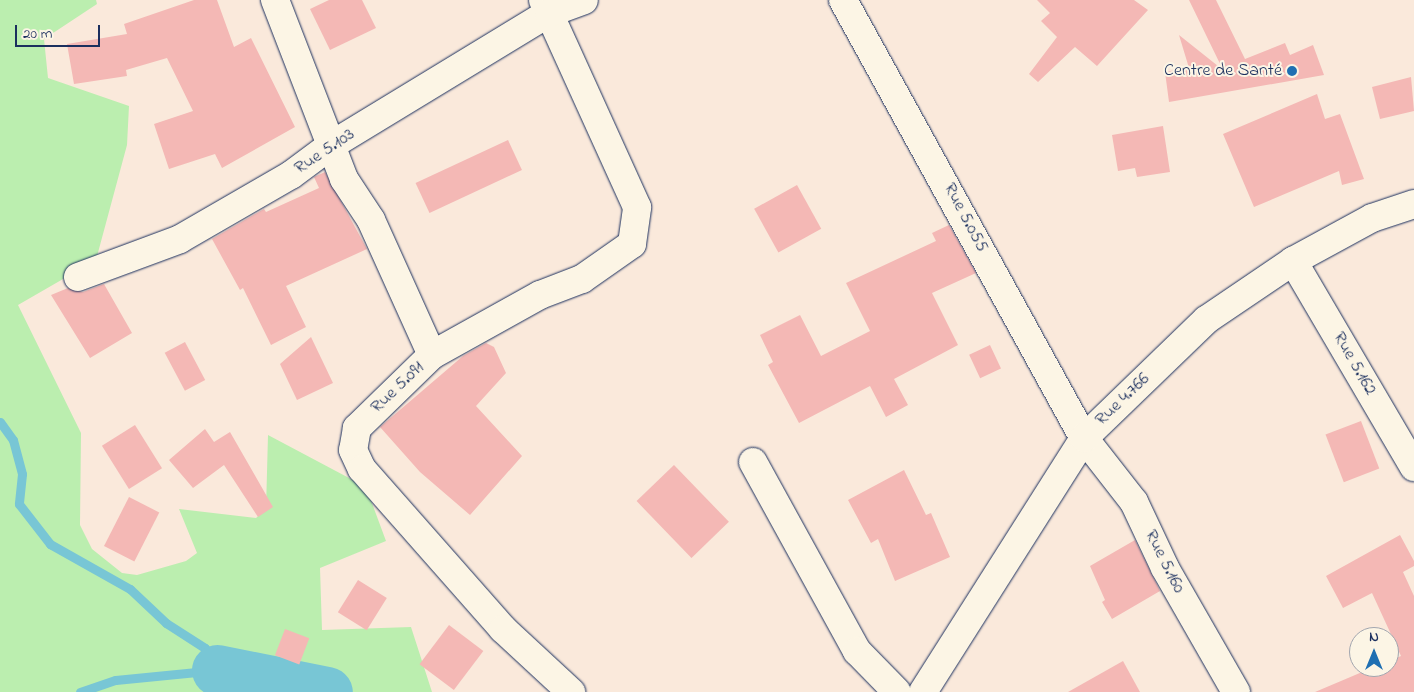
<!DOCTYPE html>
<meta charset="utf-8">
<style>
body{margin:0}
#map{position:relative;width:1414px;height:692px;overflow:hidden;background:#fae9db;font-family:"Indie Flower",sans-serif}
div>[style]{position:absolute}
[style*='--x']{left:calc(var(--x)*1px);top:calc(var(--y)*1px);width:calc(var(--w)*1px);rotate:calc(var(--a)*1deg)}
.green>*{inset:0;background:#bbeeaf}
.stream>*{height:9px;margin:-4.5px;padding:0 4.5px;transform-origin:4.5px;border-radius:4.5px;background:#78c6d5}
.river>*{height:51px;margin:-25.5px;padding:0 25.5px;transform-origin:25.5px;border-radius:25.5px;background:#78c6d5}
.building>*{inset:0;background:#f4b8b5;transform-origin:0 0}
.roads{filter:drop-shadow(0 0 1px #1b2f5e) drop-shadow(0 0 1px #1b2f5e)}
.minor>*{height:28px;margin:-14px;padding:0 14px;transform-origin:14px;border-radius:14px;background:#fcf5e5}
.dots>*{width:14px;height:14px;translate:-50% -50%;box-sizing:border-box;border:2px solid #fcf5e5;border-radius:50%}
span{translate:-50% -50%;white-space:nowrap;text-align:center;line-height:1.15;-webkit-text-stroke:4px #fcf5e5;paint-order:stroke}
.poi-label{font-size:18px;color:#1b2f5e}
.right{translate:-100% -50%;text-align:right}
.street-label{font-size:18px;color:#1b2f5e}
.north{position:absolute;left:1349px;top:627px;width:50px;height:50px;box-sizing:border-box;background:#fcf5e5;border:1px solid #a2a6af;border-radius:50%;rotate:0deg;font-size:14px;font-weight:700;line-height:20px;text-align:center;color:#1b2f5e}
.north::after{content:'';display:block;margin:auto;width:18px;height:22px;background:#1f6fb2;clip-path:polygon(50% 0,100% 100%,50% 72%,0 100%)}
.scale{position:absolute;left:15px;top:25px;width:85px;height:22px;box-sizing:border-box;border:2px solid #1b2f5e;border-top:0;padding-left:6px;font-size:15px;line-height:18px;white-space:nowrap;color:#1b2f5e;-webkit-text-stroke:4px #fcf5e5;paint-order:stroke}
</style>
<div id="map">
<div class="green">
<i style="clip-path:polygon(0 0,96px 0,97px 4px,44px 39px,48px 78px,129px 106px,127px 145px,96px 260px,18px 305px,81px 433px,80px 525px,92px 549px,122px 573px,137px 575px,186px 561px,197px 553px,179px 509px,256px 518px,266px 509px,268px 435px,366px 487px,386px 541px,320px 568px,322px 630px,411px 627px,432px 692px,0 692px)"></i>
</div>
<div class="stream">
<i style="--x:0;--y:422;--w:22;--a:54"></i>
<i style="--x:13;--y:440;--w:35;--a:75"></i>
<i style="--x:22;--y:474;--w:30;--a:96"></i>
<i style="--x:19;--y:504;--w:51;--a:52.2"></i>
<i style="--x:50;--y:544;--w:92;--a:29.4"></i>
<i style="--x:130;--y:589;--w:50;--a:43.4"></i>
<i style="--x:166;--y:623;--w:46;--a:32.7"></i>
<i style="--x:205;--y:648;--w:25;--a:61"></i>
<i style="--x:217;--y:670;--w:102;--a:174.4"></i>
<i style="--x:115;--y:680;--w:37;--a:161"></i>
</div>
<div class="river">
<i style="--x:217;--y:670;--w:112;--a:11.3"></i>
</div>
<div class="building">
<i style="clip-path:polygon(194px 0,217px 0,234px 47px,251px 38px,295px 127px,222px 168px,215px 154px,169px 169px,154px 124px,193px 111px,167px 58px,126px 70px,127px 76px,74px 84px,67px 44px,127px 34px,124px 24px)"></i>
<i style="clip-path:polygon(329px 0,362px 0,376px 28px,330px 50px,310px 9px)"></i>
<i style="clip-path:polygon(1037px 0,1134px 0,1148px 10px,1097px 66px,1075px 47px,1038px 82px,1029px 74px,1057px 37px,1041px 21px,1050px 13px)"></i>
<i style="clip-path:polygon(1189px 0,1216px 0,1245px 59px,1285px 43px,1290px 55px,1313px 45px,1324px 75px,1169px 102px,1165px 72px,1189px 68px,1179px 35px,1223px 70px)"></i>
<i style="clip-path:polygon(1411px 77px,1414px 111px,1380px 119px,1372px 87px)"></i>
<i style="clip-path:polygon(1317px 94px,1325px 119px,1340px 114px,1364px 179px,1342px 185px,1339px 171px,1254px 207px,1223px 134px)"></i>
<i style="clip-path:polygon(1163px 126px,1170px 172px,1137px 177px,1135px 168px,1118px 171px,1112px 135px)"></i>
<i style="left:508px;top:140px;width:33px;height:102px;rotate:65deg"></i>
<i style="clip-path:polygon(325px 172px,367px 249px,286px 286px,306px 327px,271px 345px,243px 288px,240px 290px,212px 239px,264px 209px,266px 212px,319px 188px,314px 177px)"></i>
<i style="left:797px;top:185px;width:50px;height:49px;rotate:61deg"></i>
<i style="clip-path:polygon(949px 225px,976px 273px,932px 293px,958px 345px,894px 379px,908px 405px,886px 417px,870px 386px,799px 423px,768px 365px,773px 362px,760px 335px,800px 315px,821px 356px,870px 331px,846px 283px,936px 241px,932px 233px)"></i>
<i style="clip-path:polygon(104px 284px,132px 333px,90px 358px,51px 295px,68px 288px,83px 292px)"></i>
<i style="clip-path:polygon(311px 337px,333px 383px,297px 400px,280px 364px)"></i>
<i style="left:185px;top:342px;width:43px;height:23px;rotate:62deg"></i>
<i style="clip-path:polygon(486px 343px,494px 347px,506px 373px,476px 406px,522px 456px,470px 515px,420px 472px,380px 427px,463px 356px)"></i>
<i style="left:990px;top:345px;width:26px;height:23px;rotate:65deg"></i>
<i style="left:1361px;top:421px;width:51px;height:38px;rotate:69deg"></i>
<i style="left:135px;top:425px;width:51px;height:39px;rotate:58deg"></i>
<i style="clip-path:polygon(205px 429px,214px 442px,230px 432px,273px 507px,258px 517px,224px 465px,193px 488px,169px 460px)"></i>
<i style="left:674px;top:465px;width:79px;height:52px;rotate:46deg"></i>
<i style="clip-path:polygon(904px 470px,926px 515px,931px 513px,950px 557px,895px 581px,878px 539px,871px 543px,848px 500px)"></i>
<i style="left:129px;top:497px;width:34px;height:55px;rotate:27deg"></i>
<i style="clip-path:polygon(1400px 535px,1414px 561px,1414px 566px,1403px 572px,1414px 596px,1414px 692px,1315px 692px,1374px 667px,1389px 667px,1389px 661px,1401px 656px,1372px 593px,1343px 608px,1326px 576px)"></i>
<i style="clip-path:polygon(1135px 540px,1160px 591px,1112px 619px,1102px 602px,1105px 600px,1090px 566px)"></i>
<i style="left:358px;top:580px;width:34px;height:38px;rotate:32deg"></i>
<i style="left:449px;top:625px;width:43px;height:49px;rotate:37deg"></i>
<i style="left:285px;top:629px;width:26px;height:28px;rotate:21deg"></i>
<i style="clip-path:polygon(1123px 661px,1140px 692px,1068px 692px)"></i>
</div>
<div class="roads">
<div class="minor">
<i style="--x:275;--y:0;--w:192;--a:68.9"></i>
<i style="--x:344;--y:179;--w:49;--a:56.6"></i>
<i style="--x:371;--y:220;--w:148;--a:65.7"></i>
<i style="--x:432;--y:355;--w:105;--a:135.8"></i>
<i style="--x:357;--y:428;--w:22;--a:100"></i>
<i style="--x:353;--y:450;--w:21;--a:65"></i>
<i style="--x:362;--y:469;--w:213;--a:48.6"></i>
<i style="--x:503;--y:629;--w:93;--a:42.8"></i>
<i style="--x:843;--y:0;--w:500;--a:61.2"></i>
<i style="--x:1084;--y:438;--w:81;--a:52"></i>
<i style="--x:1134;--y:502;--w:73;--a:64.8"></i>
<i style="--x:1165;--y:568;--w:143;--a:60.2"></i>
<i style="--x:1293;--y:261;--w:239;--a:59.6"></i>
<i style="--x:78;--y:277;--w:109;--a:-20.4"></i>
<i style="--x:180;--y:239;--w:128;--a:-30"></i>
<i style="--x:291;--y:175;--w:49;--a:-36.6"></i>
<i style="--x:330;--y:146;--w:256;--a:-31.3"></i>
<i style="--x:549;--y:13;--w:14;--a:-115"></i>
<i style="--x:432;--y:355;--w:124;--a:-29.1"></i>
<i style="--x:540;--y:295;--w:45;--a:-20.9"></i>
<i style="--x:582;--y:279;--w:61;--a:-35"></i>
<i style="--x:632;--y:244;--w:37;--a:-82"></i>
<i style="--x:637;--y:207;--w:213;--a:-114.4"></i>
<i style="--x:549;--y:13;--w:37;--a:-20"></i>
<i style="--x:753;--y:462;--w:216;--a:61.2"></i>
<i style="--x:857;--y:651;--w:57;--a:45.7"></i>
<i style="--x:923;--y:692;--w:301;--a:-57.6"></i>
<i style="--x:1084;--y:438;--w:170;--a:-44"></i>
<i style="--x:1206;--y:320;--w:105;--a:-34.1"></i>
<i style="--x:1293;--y:261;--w:90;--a:-28.6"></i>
<i style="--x:1372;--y:218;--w:44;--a:-18.4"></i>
</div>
</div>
<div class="dots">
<i style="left:1292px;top:71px;background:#1f6fb2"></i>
</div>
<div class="poi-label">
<span class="right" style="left:1282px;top:71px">Centre de Santé</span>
</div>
<div class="street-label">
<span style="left:325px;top:152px;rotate:-34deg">Rue 5.103</span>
<span style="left:965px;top:218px;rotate:62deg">Rue 5.055</span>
<span style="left:1354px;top:364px;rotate:60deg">Rue 5.162</span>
<span style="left:398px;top:388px;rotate:-44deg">Rue 5.091</span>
<span style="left:1123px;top:400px;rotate:-44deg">Rue 4.766</span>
<span style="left:1164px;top:562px;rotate:63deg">Rue 5.160</span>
</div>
<div class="north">N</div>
<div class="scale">20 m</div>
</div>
